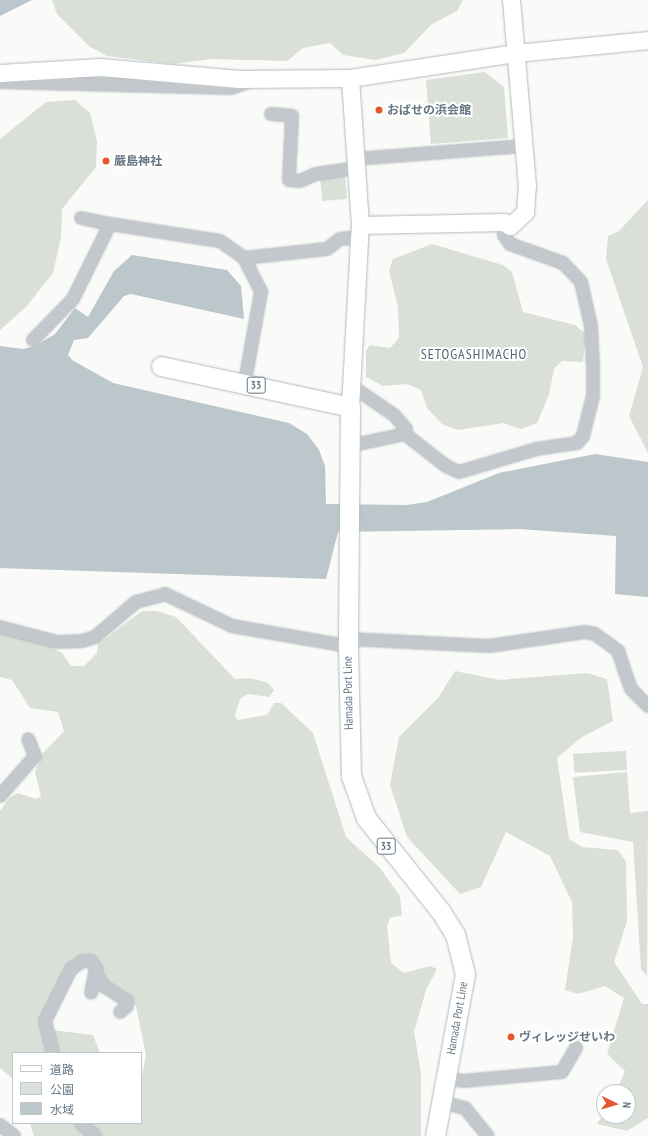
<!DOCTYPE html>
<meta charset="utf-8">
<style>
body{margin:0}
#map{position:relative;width:648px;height:1136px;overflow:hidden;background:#fafaf8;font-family:"PT Sans Narrow","Noto Sans JP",sans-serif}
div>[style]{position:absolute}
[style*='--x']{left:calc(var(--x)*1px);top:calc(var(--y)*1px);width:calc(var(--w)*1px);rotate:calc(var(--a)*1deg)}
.green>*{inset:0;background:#dadfd7;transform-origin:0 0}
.water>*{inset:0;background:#bbc7cb}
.roads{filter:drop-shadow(0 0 1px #b3babf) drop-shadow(0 0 1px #b3babf)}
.street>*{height:12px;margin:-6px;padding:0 6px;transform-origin:6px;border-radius:6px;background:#c3c8cc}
.secondary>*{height:17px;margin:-8.5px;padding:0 8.5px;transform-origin:8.5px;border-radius:8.5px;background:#fff}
.primary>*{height:19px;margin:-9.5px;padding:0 9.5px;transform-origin:9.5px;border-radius:9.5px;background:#fff}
.dots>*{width:11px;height:11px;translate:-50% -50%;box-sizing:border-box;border:2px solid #fff;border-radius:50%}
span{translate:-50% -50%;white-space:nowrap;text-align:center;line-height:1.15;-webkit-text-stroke:4px #fff;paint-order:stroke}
.shield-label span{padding:1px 3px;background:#fff;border:1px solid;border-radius:3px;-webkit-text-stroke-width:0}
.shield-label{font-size:11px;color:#657683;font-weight:700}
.poi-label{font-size:12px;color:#657683;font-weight:700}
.left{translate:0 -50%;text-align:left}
.street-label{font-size:12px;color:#657683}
.quarter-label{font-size:14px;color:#57646e;letter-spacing:1px}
.legend{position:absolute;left:12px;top:1052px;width:130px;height:72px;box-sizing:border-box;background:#fff;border:1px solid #c1c8cd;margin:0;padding:5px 7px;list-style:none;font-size:12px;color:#657683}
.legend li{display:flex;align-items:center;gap:8px;height:20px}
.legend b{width:20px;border:1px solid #c1c8cd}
.north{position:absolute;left:596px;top:1084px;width:40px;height:40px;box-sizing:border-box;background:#fff;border:1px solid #c1c8cd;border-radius:50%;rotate:95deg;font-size:11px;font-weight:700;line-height:16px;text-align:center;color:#657683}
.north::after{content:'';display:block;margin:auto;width:14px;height:18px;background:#e4572e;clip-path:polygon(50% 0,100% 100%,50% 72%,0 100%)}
</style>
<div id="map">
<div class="green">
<i style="clip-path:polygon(52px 0,463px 0,457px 11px,432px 24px,404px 53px,376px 60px,343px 55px,330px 43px,303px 48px,287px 61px,212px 59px,172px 64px,107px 56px,90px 47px,57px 14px)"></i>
<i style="clip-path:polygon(485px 72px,504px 87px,508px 138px,431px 144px,426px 80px)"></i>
<i style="clip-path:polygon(75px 100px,90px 113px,97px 141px,96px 167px,62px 209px,61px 237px,53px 273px,26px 307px,0 330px,0 139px,46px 102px)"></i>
<i style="left:345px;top:175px;width:24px;height:25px;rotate:85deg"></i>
<i style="clip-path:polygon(648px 200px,648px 453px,629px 416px,643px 367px,606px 259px,608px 236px,619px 231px)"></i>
<i style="clip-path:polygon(432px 244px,503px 265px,512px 272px,523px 312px,575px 325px,586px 334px,583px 362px,562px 361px,554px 369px,549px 395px,537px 423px,521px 429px,503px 423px,458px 430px,442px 424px,427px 408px,421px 390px,407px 384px,383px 386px,366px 377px,366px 351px,370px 345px,390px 348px,399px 338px,398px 307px,389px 271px,393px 259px)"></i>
<i style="clip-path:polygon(142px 611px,157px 611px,176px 617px,235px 679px,250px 678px,268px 683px,274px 690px,269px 697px,248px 694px,240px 699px,235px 715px,237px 720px,267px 715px,274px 703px,281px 703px,313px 733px,346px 837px,380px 868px,400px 896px,402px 915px,390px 918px,387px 926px,391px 963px,404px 973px,430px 966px,437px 969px,426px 990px,414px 1032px,421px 1073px,421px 1136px,34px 1136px,30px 1123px,141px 1123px,141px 1082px,146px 1055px,136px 1006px,102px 979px,99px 963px,87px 957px,47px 1012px,52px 1030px,93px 1035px,100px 1053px,13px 1053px,13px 1079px,0 1068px,0 811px,9px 798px,18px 793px,36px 799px,41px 796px,35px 772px,43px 753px,64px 731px,58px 712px,30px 708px,12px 680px,0 677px,0 630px,42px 643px,62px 653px,71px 666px,84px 666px,97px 653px,98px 644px)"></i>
<i style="clip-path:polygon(455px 671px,500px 680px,587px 673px,607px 679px,613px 721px,582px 737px,557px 758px,569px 839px,582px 847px,618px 850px,626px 862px,627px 921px,614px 962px,642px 1004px,648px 1004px,648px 1118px,627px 1131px,597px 1124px,604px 1113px,604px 1116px,628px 1116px,628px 1092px,616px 1092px,625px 1071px,607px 1054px,624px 998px,605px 986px,578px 994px,565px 990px,573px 937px,572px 902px,550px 856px,506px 832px,481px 887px,460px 894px,407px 837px,390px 785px,399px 737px,438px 698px)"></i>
<i style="left:626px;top:751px;width:19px;height:53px;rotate:87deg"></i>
<i style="clip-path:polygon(627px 772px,630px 813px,648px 811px,647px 976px,641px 969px,633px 842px,580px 832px,573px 777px)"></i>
</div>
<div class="water">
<i style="clip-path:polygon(0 0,32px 0,0 16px)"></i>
<i style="clip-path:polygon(132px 255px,227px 270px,241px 286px,244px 319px,131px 294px,124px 296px,88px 338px,74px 340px,68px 355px,72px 360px,113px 383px,289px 423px,307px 434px,319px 450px,325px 466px,326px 504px,407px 505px,427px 502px,499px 473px,595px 454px,648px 462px,648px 597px,615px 594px,616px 536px,519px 529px,338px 532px,326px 579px,0 568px,0 346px,23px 349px,35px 346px,55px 334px,75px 308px,88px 317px,114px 271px)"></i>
</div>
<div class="roads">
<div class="street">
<i style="--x:0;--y:82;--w:231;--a:1.5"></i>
<i style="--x:231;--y:88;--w:21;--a:-19"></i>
<i style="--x:271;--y:114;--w:21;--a:5"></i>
<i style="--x:292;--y:116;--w:64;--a:92.7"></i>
<i style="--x:289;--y:180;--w:11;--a:5"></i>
<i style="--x:300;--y:181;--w:17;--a:-24"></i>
<i style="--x:316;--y:174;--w:40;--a:-8.5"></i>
<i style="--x:355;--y:159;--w:169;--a:-4.4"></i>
<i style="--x:81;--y:218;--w:30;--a:12"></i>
<i style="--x:244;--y:258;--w:83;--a:-6.2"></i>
<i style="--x:327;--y:249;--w:16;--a:-38"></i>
<i style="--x:340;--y:239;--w:20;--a:-6"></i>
<i style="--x:33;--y:340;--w:57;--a:-45.7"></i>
<i style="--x:73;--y:299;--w:84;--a:-63.7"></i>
<i style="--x:110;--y:224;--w:111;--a:8.8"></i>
<i style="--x:220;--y:241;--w:29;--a:35"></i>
<i style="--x:244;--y:258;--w:38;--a:63"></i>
<i style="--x:261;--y:292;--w:91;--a:100.1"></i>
<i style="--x:350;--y:385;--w:53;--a:34.3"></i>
<i style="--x:394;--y:415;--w:18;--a:49"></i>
<i style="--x:406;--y:429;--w:5;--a:101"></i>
<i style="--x:349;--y:446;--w:57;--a:-12.1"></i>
<i style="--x:405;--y:434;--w:52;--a:38"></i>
<i style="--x:446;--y:466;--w:14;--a:25"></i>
<i style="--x:459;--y:472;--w:80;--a:-16.6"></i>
<i style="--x:536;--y:449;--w:41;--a:-8.3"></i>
<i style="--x:577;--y:443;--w:9;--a:-49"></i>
<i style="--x:583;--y:436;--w:41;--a:-76"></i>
<i style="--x:593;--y:396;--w:30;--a:-90"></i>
<i style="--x:593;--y:366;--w:40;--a:-92.9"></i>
<i style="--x:591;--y:326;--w:45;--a:-102.8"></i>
<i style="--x:581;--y:282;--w:26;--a:-133"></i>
<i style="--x:563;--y:263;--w:56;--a:-160.3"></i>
<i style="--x:510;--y:244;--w:11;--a:-124"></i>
<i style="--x:504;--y:235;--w:13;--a:-90"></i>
<i style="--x:0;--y:627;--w:59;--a:14.7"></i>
<i style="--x:57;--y:642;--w:25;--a:-2"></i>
<i style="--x:82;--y:641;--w:14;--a:-17"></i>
<i style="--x:95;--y:637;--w:54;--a:-40.5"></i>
<i style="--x:136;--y:602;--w:30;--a:-15"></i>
<i style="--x:165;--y:594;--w:74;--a:25.5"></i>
<i style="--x:232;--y:626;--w:118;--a:9.8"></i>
<i style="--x:348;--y:639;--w:141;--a:2.8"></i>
<i style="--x:489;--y:646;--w:97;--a:-8.3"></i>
<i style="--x:585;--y:632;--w:10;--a:11"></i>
<i style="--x:595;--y:634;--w:29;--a:36"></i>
<i style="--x:618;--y:651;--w:40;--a:71.1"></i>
<i style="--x:631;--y:689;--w:24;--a:45"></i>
<i style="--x:0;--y:796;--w:53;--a:-48.8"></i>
<i style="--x:35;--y:756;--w:18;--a:-112"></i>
<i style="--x:97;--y:975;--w:13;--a:58"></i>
<i style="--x:104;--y:986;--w:27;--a:33"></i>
<i style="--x:127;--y:1001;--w:5;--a:90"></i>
<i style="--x:127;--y:1006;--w:9;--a:139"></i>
<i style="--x:53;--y:1053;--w:33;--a:-104"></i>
<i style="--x:45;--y:1021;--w:58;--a:-63.4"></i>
<i style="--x:71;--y:969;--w:14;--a:-34"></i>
<i style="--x:83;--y:961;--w:8;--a:0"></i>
<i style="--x:91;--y:961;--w:9;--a:54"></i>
<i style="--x:96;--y:968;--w:25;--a:101"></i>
<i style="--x:446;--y:1078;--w:17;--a:10"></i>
<i style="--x:463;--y:1081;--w:99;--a:-5.2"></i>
<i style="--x:562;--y:1072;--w:28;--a:-60"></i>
<i style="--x:442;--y:1102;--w:24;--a:15"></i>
<i style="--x:465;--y:1108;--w:36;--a:51"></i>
<i style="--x:81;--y:1123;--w:19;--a:43"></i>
<i style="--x:0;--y:1125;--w:18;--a:38"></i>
</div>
<div class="secondary">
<i style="--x:0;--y:73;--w:100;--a:-3.4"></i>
<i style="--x:100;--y:67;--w:140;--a:4.9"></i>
<i style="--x:239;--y:79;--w:111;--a:-0.5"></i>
<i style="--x:350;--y:78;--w:168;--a:-8.6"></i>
<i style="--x:516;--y:53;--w:133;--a:-5.6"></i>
<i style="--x:360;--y:225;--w:144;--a:-1.2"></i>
<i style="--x:504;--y:222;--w:7;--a:34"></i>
<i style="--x:510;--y:226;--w:21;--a:-43"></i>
<i style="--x:525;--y:212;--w:26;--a:-86"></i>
<i style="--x:527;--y:186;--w:187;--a:-94.9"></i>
<i style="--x:350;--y:407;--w:182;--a:-86.9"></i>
<i style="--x:360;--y:225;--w:147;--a:-93.9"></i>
</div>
<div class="primary">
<i style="--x:161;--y:366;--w:193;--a:12.2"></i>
<i style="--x:350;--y:407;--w:239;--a:90.5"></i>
<i style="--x:348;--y:646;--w:130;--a:88.7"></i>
<i style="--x:351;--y:776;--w:45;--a:70.3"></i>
<i style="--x:366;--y:818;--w:120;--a:51.4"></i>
<i style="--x:441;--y:912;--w:26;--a:58"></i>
<i style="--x:455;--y:934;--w:41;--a:76"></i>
<i style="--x:465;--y:974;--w:165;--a:100.5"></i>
</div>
</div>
<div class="dots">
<i style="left:379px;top:110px;background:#e4572e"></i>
<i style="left:106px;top:161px;background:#e4572e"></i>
<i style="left:511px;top:1037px;background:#e4572e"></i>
</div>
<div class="shield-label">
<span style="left:256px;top:385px">33</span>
<span style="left:386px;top:846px">33</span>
</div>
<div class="poi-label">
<span class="left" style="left:387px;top:110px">おばせの浜会館</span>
<span class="left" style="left:114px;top:161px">嚴島神社</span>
<span class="left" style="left:519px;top:1037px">ヴィレッジせいわ</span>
</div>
<div class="street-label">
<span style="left:348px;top:693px;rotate:-91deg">Hamada Port Line</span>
<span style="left:457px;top:1018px;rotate:-80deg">Hamada Port Line</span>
</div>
<div class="quarter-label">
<span style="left:474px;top:354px">SETOGASHIMACHO</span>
</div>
<ul class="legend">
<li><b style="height:5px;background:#fff"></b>道路</li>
<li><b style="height:11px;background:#dadfd7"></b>公園</li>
<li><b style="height:11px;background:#bbc7cb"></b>水域</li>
</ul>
<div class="north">N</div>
</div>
